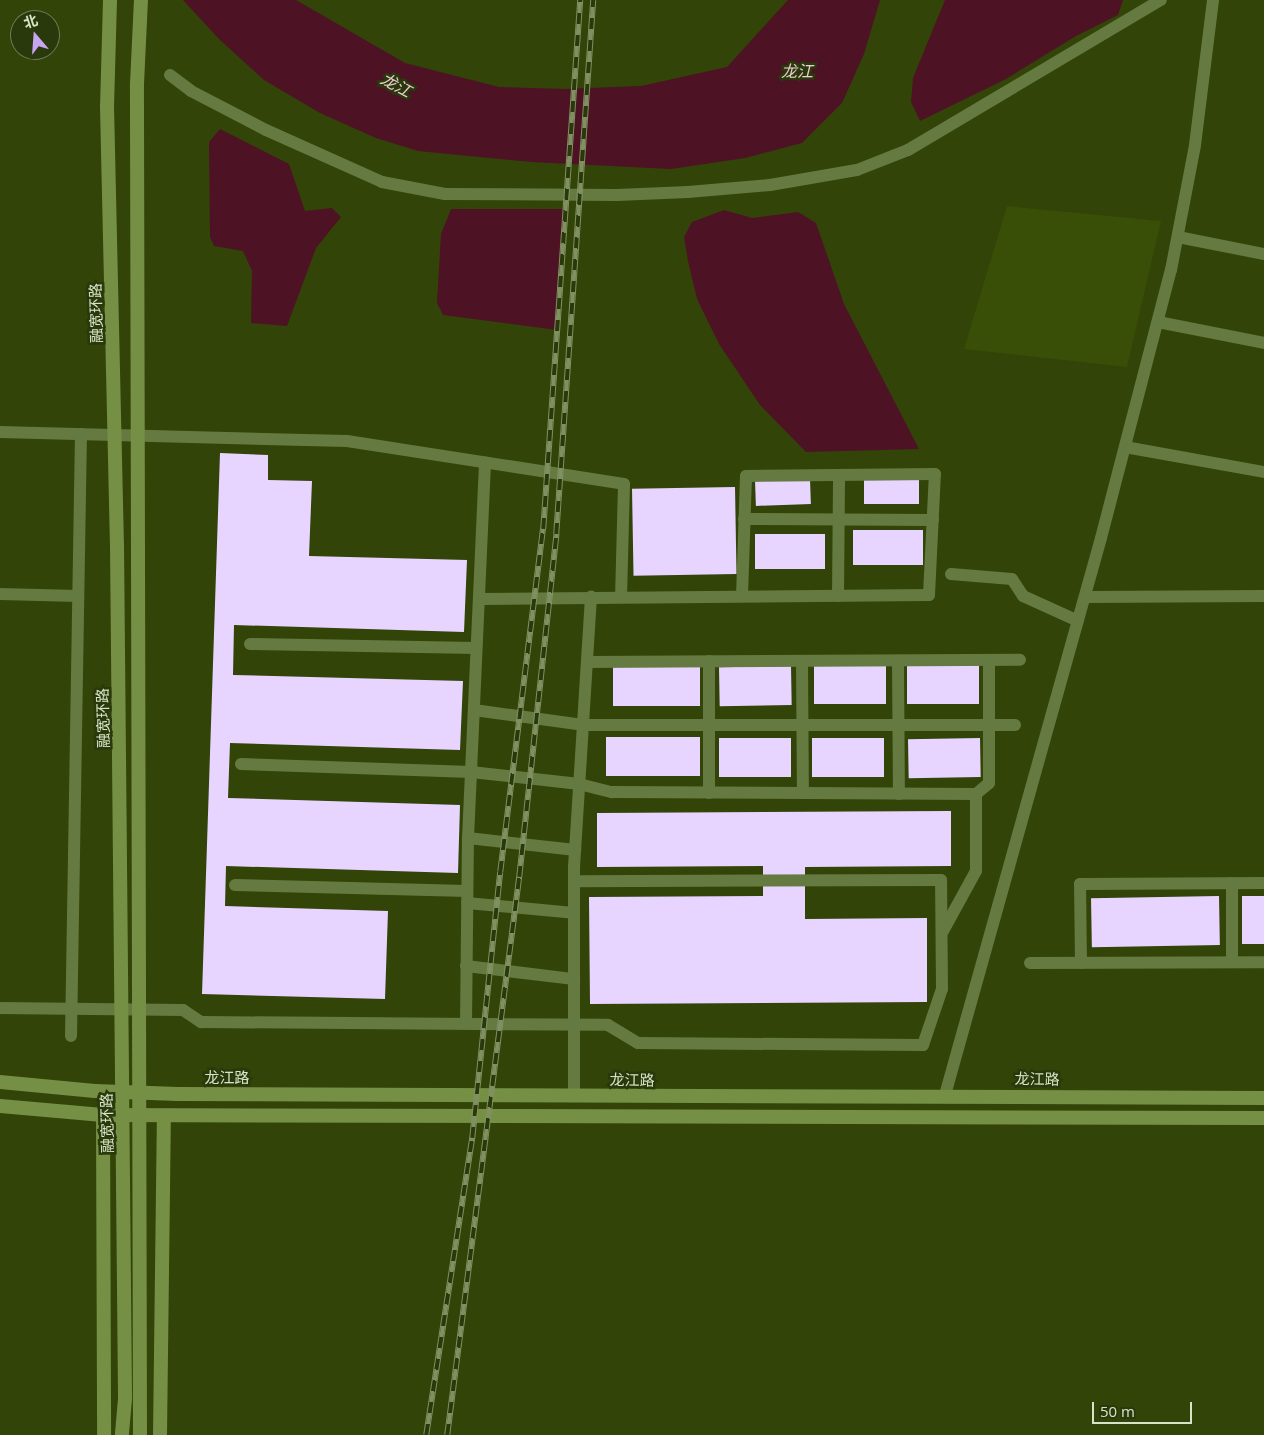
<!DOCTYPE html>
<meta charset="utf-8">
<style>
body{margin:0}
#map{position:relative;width:1264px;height:1435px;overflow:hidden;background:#324407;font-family:"Open Sans","Noto Sans SC",sans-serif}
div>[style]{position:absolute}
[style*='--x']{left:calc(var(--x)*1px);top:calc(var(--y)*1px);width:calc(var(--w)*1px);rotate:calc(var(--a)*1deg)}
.built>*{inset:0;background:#394e06}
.water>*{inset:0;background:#4e1225}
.building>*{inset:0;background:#e8d5ff;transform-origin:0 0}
.minor>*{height:12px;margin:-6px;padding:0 6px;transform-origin:6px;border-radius:6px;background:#647a40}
.primary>*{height:14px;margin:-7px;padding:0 7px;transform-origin:7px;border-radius:7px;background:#759044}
.rail>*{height:5.5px;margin-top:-2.75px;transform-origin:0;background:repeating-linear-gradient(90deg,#2a390c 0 11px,#809061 0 22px);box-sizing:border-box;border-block:1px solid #809061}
span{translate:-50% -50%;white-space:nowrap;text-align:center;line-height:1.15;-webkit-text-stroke:5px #2a390c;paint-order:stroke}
.street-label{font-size:15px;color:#d7e4c5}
.water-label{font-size:16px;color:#eeced3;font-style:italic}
.north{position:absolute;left:10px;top:10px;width:50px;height:50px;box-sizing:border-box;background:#2a390c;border:1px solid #6f7d56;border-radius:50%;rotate:342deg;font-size:14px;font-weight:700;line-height:20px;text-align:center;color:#d7e4c5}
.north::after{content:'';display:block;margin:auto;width:18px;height:22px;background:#c8a5ef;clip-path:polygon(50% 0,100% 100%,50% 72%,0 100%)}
.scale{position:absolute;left:1092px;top:1402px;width:100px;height:22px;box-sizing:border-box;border:2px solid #d7e4c5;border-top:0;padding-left:6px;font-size:15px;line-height:18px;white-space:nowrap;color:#d7e4c5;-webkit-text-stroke:4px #2a390c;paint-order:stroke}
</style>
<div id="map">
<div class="built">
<i style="clip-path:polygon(1007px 206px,1161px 221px,1127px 367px,964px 349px)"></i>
</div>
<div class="water">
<i style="clip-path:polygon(183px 0,296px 0,405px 63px,499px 87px,564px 89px,641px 86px,727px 67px,788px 0,880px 0,864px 54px,842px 103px,802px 143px,745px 158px,671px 169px,531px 162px,418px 151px,376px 138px,320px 113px,264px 80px,219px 39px)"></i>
<i style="clip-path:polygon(945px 0,1123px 0,1118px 15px,1076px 36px,1006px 79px,920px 121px,911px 102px,913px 78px)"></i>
<i style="clip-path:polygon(220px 129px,289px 164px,305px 211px,332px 208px,341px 217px,316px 248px,287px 326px,251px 323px,252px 271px,243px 251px,214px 246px,210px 237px,209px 142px)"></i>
<i style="clip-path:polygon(451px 209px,567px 209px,557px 330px,443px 315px,437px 303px,441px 234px)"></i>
<i style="clip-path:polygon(724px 210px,752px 218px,798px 212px,816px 223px,844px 304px,919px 449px,806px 452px,760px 405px,719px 344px,697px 299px,688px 261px,684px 237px,692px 222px)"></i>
</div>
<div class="building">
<i style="clip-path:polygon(220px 453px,268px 455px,268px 480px,312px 481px,309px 556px,467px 560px,464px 632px,234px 625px,233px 675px,463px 681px,460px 750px,230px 743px,228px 798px,460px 805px,458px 873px,226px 866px,225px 906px,388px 911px,385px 999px,202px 994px)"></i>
<i style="left:810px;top:479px;width:25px;height:55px;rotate:88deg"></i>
<i style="left:919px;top:479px;width:25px;height:55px;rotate:90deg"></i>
<i style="left:735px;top:487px;width:87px;height:103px;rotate:89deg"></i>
<i style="left:853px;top:530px;width:70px;height:35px"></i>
<i style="left:755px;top:534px;width:70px;height:35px"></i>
<i style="left:886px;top:665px;width:39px;height:72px;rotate:90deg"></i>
<i style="left:907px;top:665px;width:72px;height:39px"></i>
<i style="left:791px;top:666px;width:39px;height:72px;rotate:89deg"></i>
<i style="left:613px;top:667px;width:87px;height:39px"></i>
<i style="left:606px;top:737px;width:94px;height:39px"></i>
<i style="left:719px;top:738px;width:72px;height:39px"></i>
<i style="left:884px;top:738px;width:39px;height:72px;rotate:90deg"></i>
<i style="left:980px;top:738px;width:39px;height:72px;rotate:89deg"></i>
<i style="clip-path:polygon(951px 811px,951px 866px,805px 867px,805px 919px,927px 918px,927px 1002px,590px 1004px,589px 897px,763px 896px,763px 866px,597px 867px,597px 813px)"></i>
<i style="left:1219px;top:896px;width:49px;height:128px;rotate:89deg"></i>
<i style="left:1242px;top:896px;width:22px;height:48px"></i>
</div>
<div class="minor">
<i style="--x:170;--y:75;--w:26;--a:37"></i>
<i style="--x:191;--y:91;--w:85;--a:27.5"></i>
<i style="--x:266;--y:130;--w:127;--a:24.1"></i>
<i style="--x:382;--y:182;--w:64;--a:10.8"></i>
<i style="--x:445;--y:194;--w:172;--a:0.3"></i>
<i style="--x:617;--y:195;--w:71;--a:-2.4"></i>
<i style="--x:688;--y:192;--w:82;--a:-4.9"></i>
<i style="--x:770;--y:185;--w:88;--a:-9.8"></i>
<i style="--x:857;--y:170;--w:55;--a:-21.4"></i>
<i style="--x:908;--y:150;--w:294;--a:-30.7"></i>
<i style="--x:1178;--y:237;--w:88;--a:11.2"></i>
<i style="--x:1158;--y:322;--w:108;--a:11.2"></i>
<i style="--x:0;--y:432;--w:347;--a:1.5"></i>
<i style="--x:347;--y:441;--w:280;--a:8.8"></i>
<i style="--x:624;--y:484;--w:113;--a:91.5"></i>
<i style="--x:1125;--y:447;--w:141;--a:10.2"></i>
<i style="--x:744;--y:519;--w:189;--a:0.3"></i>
<i style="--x:951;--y:574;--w:61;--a:4.7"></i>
<i style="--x:1012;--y:579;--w:20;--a:57"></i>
<i style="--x:1023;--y:596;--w:60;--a:24.4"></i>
<i style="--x:0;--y:594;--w:78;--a:1.5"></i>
<i style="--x:838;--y:596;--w:121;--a:-89.5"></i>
<i style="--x:1085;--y:597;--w:179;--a:-0.3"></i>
<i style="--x:479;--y:599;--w:450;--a:-0.5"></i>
<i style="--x:929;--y:595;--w:121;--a:-87.2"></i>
<i style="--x:935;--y:474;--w:189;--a:179.4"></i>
<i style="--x:746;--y:476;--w:120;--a:91.9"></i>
<i style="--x:250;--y:644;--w:226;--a:1"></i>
<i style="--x:802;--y:661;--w:132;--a:89.6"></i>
<i style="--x:898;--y:661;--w:133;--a:89.6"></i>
<i style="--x:587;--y:662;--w:433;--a:-0.3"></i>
<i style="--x:474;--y:710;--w:110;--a:7.8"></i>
<i style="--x:583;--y:725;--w:432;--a:0"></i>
<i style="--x:241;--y:764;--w:230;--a:2"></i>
<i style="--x:471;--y:772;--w:109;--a:6.3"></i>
<i style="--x:579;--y:784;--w:34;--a:14"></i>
<i style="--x:612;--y:792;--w:364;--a:0.3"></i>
<i style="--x:709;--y:793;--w:132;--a:-90"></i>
<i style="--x:468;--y:838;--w:108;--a:6.4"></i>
<i style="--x:1232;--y:883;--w:79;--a:90"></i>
<i style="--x:235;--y:885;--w:232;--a:1.5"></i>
<i style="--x:467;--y:903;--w:107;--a:5.3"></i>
<i style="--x:943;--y:931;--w:68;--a:-61.2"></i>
<i style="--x:976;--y:871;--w:77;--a:-90"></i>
<i style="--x:976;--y:794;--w:17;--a:-40"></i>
<i style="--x:989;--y:783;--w:123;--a:-90"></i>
<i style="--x:1030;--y:963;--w:234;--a:-0.2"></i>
<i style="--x:1081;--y:963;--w:79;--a:-90.7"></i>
<i style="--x:1080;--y:884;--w:184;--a:-0.3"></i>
<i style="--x:466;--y:966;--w:109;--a:6.9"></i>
<i style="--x:0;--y:1008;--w:183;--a:0.6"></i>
<i style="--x:183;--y:1010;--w:22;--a:34"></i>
<i style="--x:201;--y:1022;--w:407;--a:0.4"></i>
<i style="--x:608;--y:1025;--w:35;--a:31"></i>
<i style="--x:638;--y:1043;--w:285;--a:0.4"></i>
<i style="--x:923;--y:1045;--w:59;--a:-71.3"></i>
<i style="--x:942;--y:989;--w:109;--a:-90.5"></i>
<i style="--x:941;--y:880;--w:367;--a:179.8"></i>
<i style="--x:466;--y:1024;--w:186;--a:-89.4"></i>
<i style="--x:468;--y:838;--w:376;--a:-87.4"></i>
<i style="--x:71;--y:1036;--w:602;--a:-89.05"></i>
<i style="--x:574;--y:1095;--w:228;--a:-90"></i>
<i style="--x:574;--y:867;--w:271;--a:-86.4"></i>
<i style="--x:945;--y:1095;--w:578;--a:-74.35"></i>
<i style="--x:1101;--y:538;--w:277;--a:-75.4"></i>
<i style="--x:1171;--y:270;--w:127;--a:-79.1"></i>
<i style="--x:1195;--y:145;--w:146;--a:-82.9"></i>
</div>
<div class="primary">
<i style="--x:110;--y:0;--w:106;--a:91.6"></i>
<i style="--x:107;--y:106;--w:439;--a:88.7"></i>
<i style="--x:117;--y:545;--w:854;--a:89.46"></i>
<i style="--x:125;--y:1399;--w:36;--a:95"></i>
<i style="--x:0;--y:1082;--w:95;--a:5.4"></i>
<i style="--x:95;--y:1091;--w:83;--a:2.1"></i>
<i style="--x:178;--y:1094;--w:1086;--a:0.21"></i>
<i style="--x:0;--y:1106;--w:103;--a:5"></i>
<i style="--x:103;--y:1115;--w:1161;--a:0.15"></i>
<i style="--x:103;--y:1115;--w:320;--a:89.8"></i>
<i style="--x:140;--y:1435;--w:1351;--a:-90.13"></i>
<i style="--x:137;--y:84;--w:84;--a:-87.3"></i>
<i style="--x:160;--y:1435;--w:319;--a:-89.3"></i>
</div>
<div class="rail">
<i style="--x:426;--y:1435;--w:301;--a:-81.2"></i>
<i style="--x:472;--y:1138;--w:267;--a:-84"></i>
<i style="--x:500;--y:872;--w:346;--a:-82.9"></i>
<i style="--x:543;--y:529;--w:530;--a:-86"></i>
<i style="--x:447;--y:1435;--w:563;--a:-82.65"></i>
<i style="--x:519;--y:877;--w:345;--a:-83.8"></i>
<i style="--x:556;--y:534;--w:535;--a:-86.04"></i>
</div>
<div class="street-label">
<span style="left:96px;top:313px;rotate:-91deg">融宽环路</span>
<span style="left:103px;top:718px;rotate:-91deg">融宽环路</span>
<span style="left:227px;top:1078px">龙江路</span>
<span style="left:1037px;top:1079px;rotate:1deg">龙江路</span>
<span style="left:632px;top:1080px;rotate:1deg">龙江路</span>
<span style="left:107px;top:1123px;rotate:-91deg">融宽环路</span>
</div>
<div class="water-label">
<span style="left:797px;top:71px">龙江</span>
<span style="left:396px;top:85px;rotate:28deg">龙江</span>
</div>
<div class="north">北</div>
<div class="scale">50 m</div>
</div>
